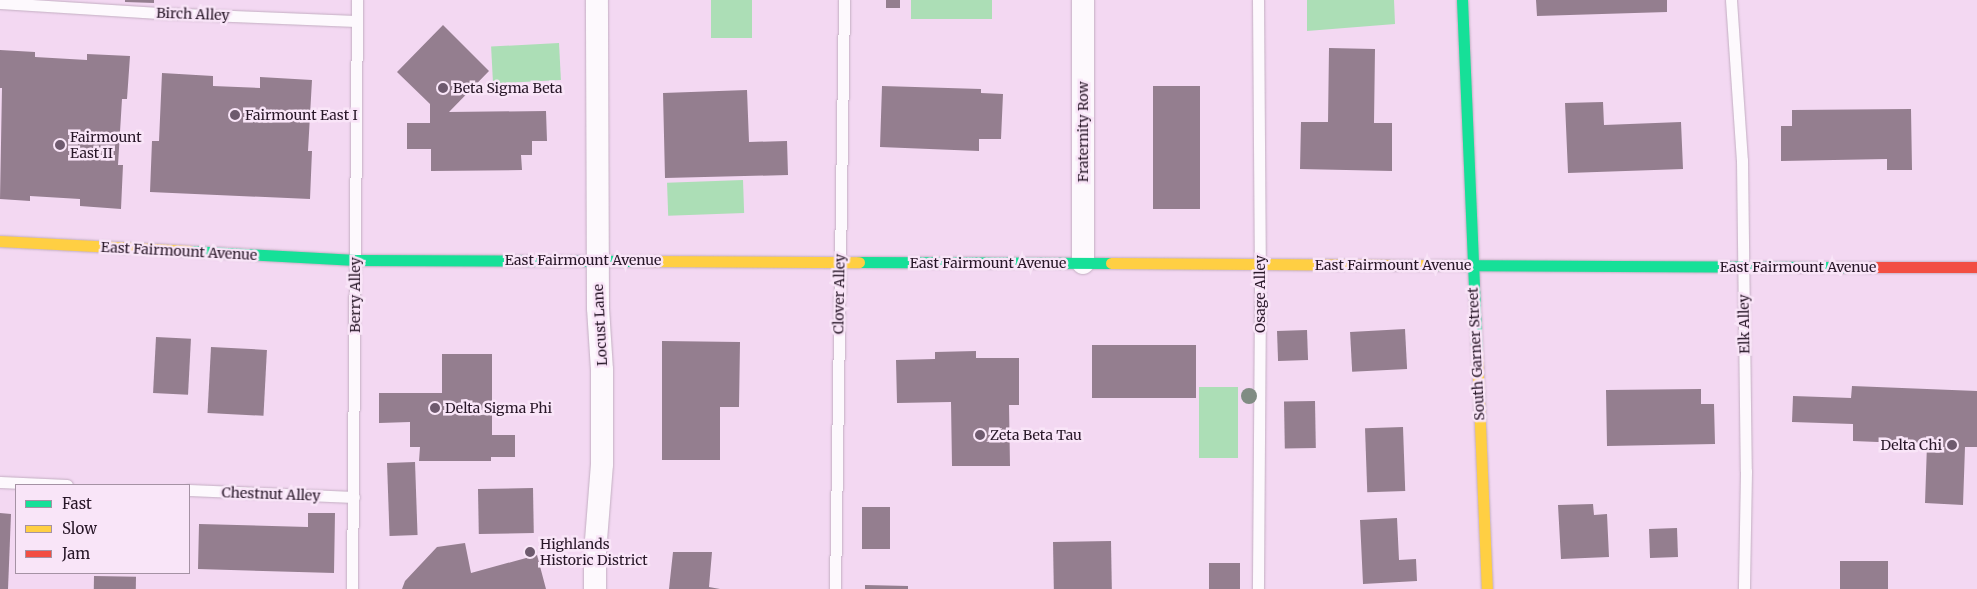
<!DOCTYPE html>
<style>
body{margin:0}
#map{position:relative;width:1977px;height:589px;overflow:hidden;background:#f3d8f2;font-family:Merriweather,serif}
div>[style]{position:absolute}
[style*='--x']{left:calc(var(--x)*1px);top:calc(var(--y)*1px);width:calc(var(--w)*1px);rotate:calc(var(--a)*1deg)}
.green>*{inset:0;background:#acdeb6;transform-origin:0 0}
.building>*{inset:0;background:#947e8f;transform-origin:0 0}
.roads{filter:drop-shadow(0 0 1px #c3aec2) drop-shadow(0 0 1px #c3aec2)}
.lane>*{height:11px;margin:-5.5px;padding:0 5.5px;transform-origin:5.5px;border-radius:5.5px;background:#fdf9fd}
.street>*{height:22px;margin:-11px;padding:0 11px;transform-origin:11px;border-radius:11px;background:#fdf9fd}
.fast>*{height:11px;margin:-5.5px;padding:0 5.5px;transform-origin:5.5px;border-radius:5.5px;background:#16e098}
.slow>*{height:11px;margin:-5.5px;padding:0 5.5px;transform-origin:5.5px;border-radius:5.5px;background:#ffcf43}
.jam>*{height:11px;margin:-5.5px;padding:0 5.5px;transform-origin:5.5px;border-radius:5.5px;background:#f24e42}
.trees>*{width:16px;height:16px;margin:-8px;border-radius:50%;background:#808c83}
.dots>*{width:14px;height:14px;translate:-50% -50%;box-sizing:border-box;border:2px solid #f9e5f8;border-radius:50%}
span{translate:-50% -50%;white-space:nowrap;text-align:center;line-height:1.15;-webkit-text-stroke:5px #f9e5f8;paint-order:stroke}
.street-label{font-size:14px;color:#271627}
.poi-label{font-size:14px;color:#271627}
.left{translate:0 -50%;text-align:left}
.right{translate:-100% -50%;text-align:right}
.legend{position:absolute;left:15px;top:484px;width:175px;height:90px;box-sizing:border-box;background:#f9e5f8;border:1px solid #a592a4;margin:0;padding:6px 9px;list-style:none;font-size:15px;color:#271627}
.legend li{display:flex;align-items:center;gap:10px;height:25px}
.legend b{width:25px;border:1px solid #a592a4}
</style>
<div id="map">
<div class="green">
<i style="left:711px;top:0;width:41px;height:38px"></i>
<i style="left:911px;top:0;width:81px;height:19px"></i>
<i style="clip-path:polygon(1307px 0,1394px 0,1395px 24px,1307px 31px)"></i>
<i style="left:559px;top:43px;width:37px;height:68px;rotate:87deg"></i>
<i style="left:743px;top:180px;width:33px;height:76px;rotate:88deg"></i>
<i style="left:1199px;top:387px;width:39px;height:71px"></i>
</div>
<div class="building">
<i style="clip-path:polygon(125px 0,154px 0,154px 3px,125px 2px)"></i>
<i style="left:886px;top:0;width:14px;height:8px"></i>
<i style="clip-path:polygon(1536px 0,1667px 0,1667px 12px,1537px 16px)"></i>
<i style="clip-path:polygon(443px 25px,489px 71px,449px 112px,546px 111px,547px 141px,532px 141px,532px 155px,521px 155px,522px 170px,431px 171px,431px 149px,407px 149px,407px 123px,430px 123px,430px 104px,397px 72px)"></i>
<i style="clip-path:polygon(1329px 48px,1375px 49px,1374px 123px,1392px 123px,1392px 171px,1300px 169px,1301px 122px,1328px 122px)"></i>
<i style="clip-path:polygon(0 50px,35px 52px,35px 57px,87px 60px,87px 54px,130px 56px,127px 99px,122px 99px,118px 165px,123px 165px,121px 209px,80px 206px,80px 199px,30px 196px,30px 201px,0 199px,2px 88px,0 88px)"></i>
<i style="clip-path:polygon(162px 73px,213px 76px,213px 86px,260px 88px,260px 77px,312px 80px,308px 151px,312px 151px,310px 199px,150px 192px,152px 141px,159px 141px)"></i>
<i style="clip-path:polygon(882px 86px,981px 89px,981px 93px,1003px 94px,1001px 139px,979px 139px,979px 151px,880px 147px)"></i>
<i style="left:1153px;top:86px;width:47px;height:123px"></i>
<i style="clip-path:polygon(747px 90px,749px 142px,787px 141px,788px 175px,665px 178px,663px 93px)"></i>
<i style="clip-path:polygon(1603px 102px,1604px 125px,1681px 122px,1683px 169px,1568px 173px,1565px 103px)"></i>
<i style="clip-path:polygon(1911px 109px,1912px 170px,1887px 170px,1887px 159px,1781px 161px,1781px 126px,1792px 126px,1792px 110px)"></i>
<i style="left:1405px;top:329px;width:40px;height:55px;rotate:87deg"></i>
<i style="left:1307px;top:330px;width:30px;height:30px;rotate:88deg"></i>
<i style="left:156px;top:337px;width:35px;height:56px;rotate:3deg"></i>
<i style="clip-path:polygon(662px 341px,740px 342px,739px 407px,720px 407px,720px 460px,662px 460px)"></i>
<i style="left:1092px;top:345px;width:104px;height:53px"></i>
<i style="left:211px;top:347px;width:56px;height:66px;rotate:3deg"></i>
<i style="clip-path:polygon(976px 351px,976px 358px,1019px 358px,1019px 405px,1009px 405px,1010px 466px,952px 466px,951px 402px,897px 403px,896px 360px,935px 359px,935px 352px)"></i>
<i style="clip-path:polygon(442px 354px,492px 354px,492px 435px,515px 435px,515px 457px,491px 457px,491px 461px,419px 461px,420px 447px,410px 447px,410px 422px,379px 423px,379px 393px,442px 393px)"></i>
<i style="clip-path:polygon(1852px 386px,1977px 391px,1977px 447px,1965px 447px,1963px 505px,1925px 503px,1927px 444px,1853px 441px,1853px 424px,1792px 422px,1793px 396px,1851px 398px)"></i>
<i style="clip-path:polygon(1701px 389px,1701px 404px,1714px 404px,1715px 444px,1607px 446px,1606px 390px)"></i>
<i style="left:1315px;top:401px;width:47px;height:31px;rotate:89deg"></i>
<i style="left:1403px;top:427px;width:64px;height:38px;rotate:88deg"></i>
<i style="left:415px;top:462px;width:73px;height:28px;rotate:88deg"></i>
<i style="left:533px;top:488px;width:45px;height:55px;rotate:89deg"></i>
<i style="clip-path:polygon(1593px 504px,1594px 515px,1607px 514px,1609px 557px,1561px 559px,1558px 505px)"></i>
<i style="left:862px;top:507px;width:28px;height:42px"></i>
<i style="clip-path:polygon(0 513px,11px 514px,8px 589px,0 589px)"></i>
<i style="clip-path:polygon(308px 513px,335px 513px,334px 573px,198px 569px,199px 524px,308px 527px)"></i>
<i style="clip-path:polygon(1397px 518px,1399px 560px,1416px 559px,1417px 581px,1363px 584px,1360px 520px)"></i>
<i style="left:1677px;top:528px;width:29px;height:28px;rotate:88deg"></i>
<i style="left:1111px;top:541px;width:48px;height:58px;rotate:89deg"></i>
<i style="clip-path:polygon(465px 543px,471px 573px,537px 555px,546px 589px,402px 589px,405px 581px,437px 547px)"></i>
<i style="clip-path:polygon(673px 552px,712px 552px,709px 587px,720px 589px,669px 589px)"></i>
<i style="left:1840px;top:561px;width:48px;height:28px"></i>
<i style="left:1209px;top:563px;width:31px;height:26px"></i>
<i style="left:94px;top:576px;width:42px;height:13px;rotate:1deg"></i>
<i style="clip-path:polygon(865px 585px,908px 586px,908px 589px,865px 589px)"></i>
</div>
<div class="roads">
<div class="lane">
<i style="--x:1258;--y:0;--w:296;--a:89.6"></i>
<i style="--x:1260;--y:296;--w:293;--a:90.4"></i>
<i style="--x:1731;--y:0;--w:160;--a:86.1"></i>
<i style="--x:1742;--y:160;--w:311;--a:89.3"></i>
<i style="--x:1746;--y:471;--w:118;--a:91"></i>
<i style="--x:0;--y:3;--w:159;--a:3.6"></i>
<i style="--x:159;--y:13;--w:197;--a:2.3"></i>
<i style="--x:0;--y:482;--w:67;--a:2.6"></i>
<i style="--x:189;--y:490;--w:165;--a:2.4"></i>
<i style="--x:352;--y:589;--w:589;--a:-89.51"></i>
<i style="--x:835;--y:589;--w:589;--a:-89.12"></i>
</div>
<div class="street">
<i style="--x:1083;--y:263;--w:263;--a:-90"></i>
<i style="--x:595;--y:589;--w:36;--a:-90"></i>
<i style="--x:595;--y:553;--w:89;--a:-85.5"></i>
<i style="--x:602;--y:464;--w:94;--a:-90"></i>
<i style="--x:602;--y:370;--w:62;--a:-93.7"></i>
<i style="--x:598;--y:308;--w:308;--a:-90.2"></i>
</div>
<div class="fast">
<i style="--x:1462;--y:0;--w:353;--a:87.6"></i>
<i style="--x:190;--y:251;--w:166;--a:3.1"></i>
<i style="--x:356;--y:260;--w:279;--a:0.2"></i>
<i style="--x:859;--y:262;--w:252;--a:0.2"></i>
<i style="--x:1435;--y:265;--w:436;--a:0.3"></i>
</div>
<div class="slow">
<i style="--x:0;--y:241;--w:190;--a:3"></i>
<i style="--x:635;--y:261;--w:224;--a:0.3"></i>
<i style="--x:1111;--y:263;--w:324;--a:0.4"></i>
<i style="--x:1477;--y:353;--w:236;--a:87.6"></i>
</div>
<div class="jam">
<i style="--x:1871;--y:267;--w:106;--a:0"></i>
</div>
</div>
<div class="trees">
<i style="left:1249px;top:396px"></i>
</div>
<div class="dots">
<i style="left:443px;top:88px;background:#6e5a6e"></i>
<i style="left:235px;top:115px;background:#6e5a6e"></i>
<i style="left:60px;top:145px;background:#6e5a6e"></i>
<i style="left:435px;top:408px;background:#6e5a6e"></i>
<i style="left:980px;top:435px;background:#6e5a6e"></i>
<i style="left:1952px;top:445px;background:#6e5a6e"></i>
<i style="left:530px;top:552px;background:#6e5a6e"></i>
</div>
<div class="street-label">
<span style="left:193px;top:14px;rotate:2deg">Birch Alley</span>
<span style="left:1083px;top:132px;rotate:-90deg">Fraternity Row</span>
<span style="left:179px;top:251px;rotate:3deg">East Fairmount Avenue</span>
<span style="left:583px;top:260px">East Fairmount Avenue</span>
<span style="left:988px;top:263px">East Fairmount Avenue</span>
<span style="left:1393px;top:265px">East Fairmount Avenue</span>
<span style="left:1798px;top:267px">East Fairmount Avenue</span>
<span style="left:839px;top:294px;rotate:-89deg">Clover Alley</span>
<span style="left:1260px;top:294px;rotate:-90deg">Osage Alley</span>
<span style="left:355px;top:295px;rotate:-90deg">Berry Alley</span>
<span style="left:1744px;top:324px;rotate:-91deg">Elk Alley</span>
<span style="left:600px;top:325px;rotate:-93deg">Locust Lane</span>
<span style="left:1476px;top:354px;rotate:-93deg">South Garner Street</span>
<span style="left:271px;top:494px;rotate:2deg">Chestnut Alley</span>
</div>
<div class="poi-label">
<span class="left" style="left:453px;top:88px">Beta Sigma Beta</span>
<span class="left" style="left:245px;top:115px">Fairmount East I</span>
<span class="left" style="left:70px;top:145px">Fairmount<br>East II</span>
<span class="left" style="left:445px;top:408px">Delta Sigma Phi</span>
<span class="left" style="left:990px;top:435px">Zeta Beta Tau</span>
<span class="right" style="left:1942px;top:445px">Delta Chi</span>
<span class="left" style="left:540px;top:552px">Highlands<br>Historic District</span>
</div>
<ul class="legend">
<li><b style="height:6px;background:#16e098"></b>Fast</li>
<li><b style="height:6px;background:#ffcf43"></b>Slow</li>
<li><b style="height:6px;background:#f24e42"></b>Jam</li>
</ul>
</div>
